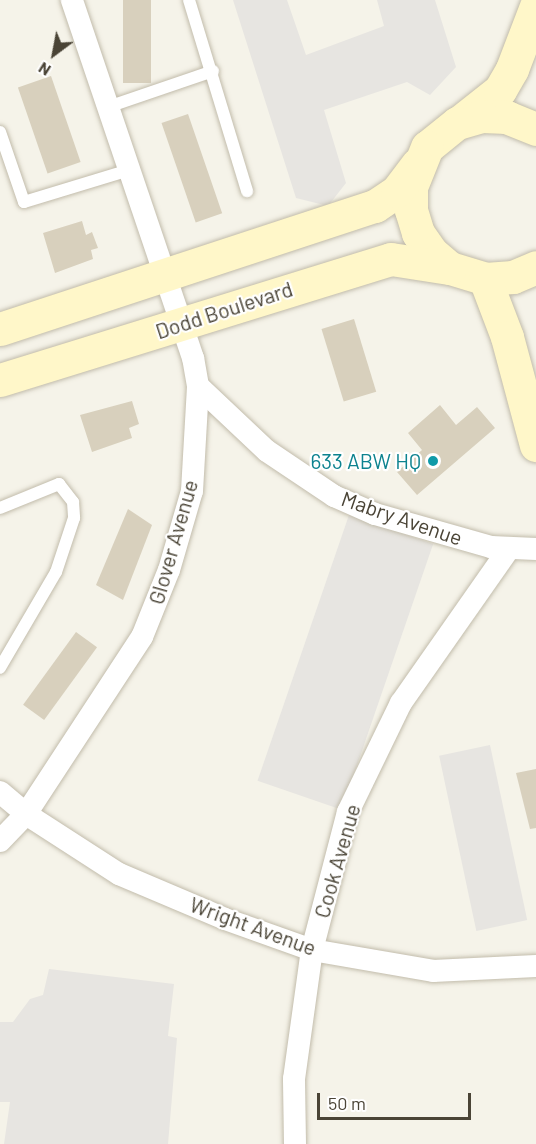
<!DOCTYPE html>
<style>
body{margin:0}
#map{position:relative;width:536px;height:1144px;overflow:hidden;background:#f5f3e9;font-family:Barlow,sans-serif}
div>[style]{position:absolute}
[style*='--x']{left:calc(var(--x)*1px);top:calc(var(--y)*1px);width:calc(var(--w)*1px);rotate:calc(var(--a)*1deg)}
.parking>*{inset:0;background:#e7e5e1;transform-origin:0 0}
.building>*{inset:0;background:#d8d0bd;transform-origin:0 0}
.roads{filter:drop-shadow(0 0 2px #c2bcab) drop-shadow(0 0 2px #c2bcab)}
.lane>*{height:12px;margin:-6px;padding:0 6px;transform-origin:6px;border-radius:6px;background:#fff}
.street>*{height:22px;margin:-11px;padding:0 11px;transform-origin:11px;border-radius:11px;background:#fff}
.secondary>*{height:33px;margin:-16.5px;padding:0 16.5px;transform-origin:16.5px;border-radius:16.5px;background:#fff7c9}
.dots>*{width:16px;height:16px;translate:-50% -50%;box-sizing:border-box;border:3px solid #fff;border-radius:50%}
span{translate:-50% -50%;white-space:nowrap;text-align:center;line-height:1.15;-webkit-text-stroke:4.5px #fff;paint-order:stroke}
.street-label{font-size:21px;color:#4a4436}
.culture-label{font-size:21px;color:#0d838f}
.right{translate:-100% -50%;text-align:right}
.north{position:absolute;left:24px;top:24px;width:60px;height:60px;-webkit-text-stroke:4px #fff;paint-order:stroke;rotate:212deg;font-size:16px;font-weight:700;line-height:24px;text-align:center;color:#4a4436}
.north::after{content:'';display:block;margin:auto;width:21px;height:27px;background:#4a4436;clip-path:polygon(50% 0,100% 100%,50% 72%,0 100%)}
.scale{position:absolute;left:317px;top:1093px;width:154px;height:27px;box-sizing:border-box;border:3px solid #4a4436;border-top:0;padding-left:8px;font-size:18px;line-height:21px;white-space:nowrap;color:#4a4436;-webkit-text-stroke:4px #fff;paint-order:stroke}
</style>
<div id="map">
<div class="parking">
<i style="clip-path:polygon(233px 0,287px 0,306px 55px,384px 26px,377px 0,435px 0,456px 67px,430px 95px,407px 82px,324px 110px,346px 183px,328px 206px,296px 198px)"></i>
<i style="left:349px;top:515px;width:89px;height:281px;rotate:19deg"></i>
<i style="left:490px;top:745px;width:179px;height:52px;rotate:78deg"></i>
<i style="clip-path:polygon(49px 969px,174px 984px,168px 1036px,177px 1038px,168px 1144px,4px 1144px,10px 1102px,0 1102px,0 1022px,13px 1022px,30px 999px,43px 995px)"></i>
</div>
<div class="building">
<i style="left:123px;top:0;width:28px;height:83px"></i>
<i style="left:51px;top:76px;width:91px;height:35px;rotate:71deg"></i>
<i style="left:188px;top:114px;width:105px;height:28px;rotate:71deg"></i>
<i style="clip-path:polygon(82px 221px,86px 235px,92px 232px,98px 248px,91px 250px,93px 259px,55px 273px,43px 233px)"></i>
<i style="left:354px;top:319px;width:76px;height:34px;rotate:73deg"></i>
<i style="clip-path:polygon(132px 401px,139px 424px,129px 428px,132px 438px,92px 452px,80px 415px)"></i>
<i style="clip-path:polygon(440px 405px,456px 425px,477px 407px,495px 428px,417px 495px,397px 472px,422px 450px,408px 433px)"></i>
<i style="clip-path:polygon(128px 509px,152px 525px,123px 600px,96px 585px)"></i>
<i style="left:76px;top:632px;width:26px;height:90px;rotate:36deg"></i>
<i style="clip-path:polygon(536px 769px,536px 828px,530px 829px,516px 773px)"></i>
</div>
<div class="roads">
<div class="lane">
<i style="--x:189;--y:0;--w:200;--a:73.1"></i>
<i style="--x:108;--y:107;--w:111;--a:-18.9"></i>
<i style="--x:0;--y:132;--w:74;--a:71.1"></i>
<i style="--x:24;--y:202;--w:110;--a:-16.9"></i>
<i style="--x:0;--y:508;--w:64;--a:-22.1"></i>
<i style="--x:59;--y:484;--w:23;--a:52"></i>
<i style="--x:73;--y:502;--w:16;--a:86"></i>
<i style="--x:74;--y:518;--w:57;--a:108.4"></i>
<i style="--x:56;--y:572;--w:111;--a:120.3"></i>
</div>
<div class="street">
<i style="--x:198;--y:386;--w:95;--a:43.3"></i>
<i style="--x:267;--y:451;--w:81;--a:33.9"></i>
<i style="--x:334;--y:496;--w:45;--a:23.7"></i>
<i style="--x:375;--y:514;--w:121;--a:15.9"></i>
<i style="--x:491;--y:547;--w:45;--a:2.5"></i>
<i style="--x:0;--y:792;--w:34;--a:40"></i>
<i style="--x:26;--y:814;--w:111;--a:32.8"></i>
<i style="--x:119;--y:874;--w:115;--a:23"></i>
<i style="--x:225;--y:919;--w:92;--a:19.6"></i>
<i style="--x:312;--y:950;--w:123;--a:9.8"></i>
<i style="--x:433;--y:971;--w:103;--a:-2.8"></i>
<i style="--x:0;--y:841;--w:37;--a:-46"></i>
<i style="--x:26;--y:814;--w:212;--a:-56.8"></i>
<i style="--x:142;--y:637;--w:72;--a:-68.1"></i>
<i style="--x:169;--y:570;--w:82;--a:-73.8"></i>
<i style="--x:192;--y:491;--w:105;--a:-86.7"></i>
<i style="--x:198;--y:386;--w:28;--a:-100"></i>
<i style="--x:193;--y:358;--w:378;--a:-108.7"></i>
<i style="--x:295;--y:1144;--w:65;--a:-90.9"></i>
<i style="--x:294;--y:1079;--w:130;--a:-82.1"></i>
<i style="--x:312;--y:950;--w:143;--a:-75.4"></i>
<i style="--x:348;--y:812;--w:121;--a:-64.1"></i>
<i style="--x:401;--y:703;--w:188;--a:-55"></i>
</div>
<div class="secondary">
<i style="--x:461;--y:121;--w:50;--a:-38.5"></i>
<i style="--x:500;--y:90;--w:24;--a:-60"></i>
<i style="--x:512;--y:69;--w:67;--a:-69.1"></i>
<i style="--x:536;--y:129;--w:31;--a:-158"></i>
<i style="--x:507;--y:117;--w:25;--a:-178"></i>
<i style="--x:482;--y:116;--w:26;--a:164"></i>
<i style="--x:457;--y:123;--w:38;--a:141"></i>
<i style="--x:427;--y:147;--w:43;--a:111.8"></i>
<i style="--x:411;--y:187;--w:23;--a:90"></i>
<i style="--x:411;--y:210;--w:24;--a:73"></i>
<i style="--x:418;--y:233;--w:24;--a:55"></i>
<i style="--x:432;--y:253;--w:23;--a:40"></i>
<i style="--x:450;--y:268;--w:37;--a:17"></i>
<i style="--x:485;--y:279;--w:28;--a:-4"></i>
<i style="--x:513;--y:277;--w:25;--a:-23"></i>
<i style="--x:485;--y:279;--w:62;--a:69.2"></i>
<i style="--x:507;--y:337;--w:112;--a:75"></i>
<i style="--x:0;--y:329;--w:395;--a:-18.2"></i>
<i style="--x:375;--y:206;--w:27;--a:-34"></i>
<i style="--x:397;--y:191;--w:34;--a:-53"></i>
<i style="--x:0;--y:380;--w:409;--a:-17.2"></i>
<i style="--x:391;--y:259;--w:60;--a:8.7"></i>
</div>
</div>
<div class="dots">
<i style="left:433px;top:461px;background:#0f9aa8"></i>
</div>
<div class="street-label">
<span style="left:224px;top:310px;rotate:-18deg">Dodd Boulevard</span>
<span style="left:402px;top:518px;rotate:19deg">Mabry Avenue</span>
<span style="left:173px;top:542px;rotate:-74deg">Glover Avenue</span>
<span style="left:337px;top:861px;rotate:-74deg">Cook Avenue</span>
<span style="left:253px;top:926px;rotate:20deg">Wright Avenue</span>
</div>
<div class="culture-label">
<span class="right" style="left:421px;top:461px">633 ABW HQ</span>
</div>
<div class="north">N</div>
<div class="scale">50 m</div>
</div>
